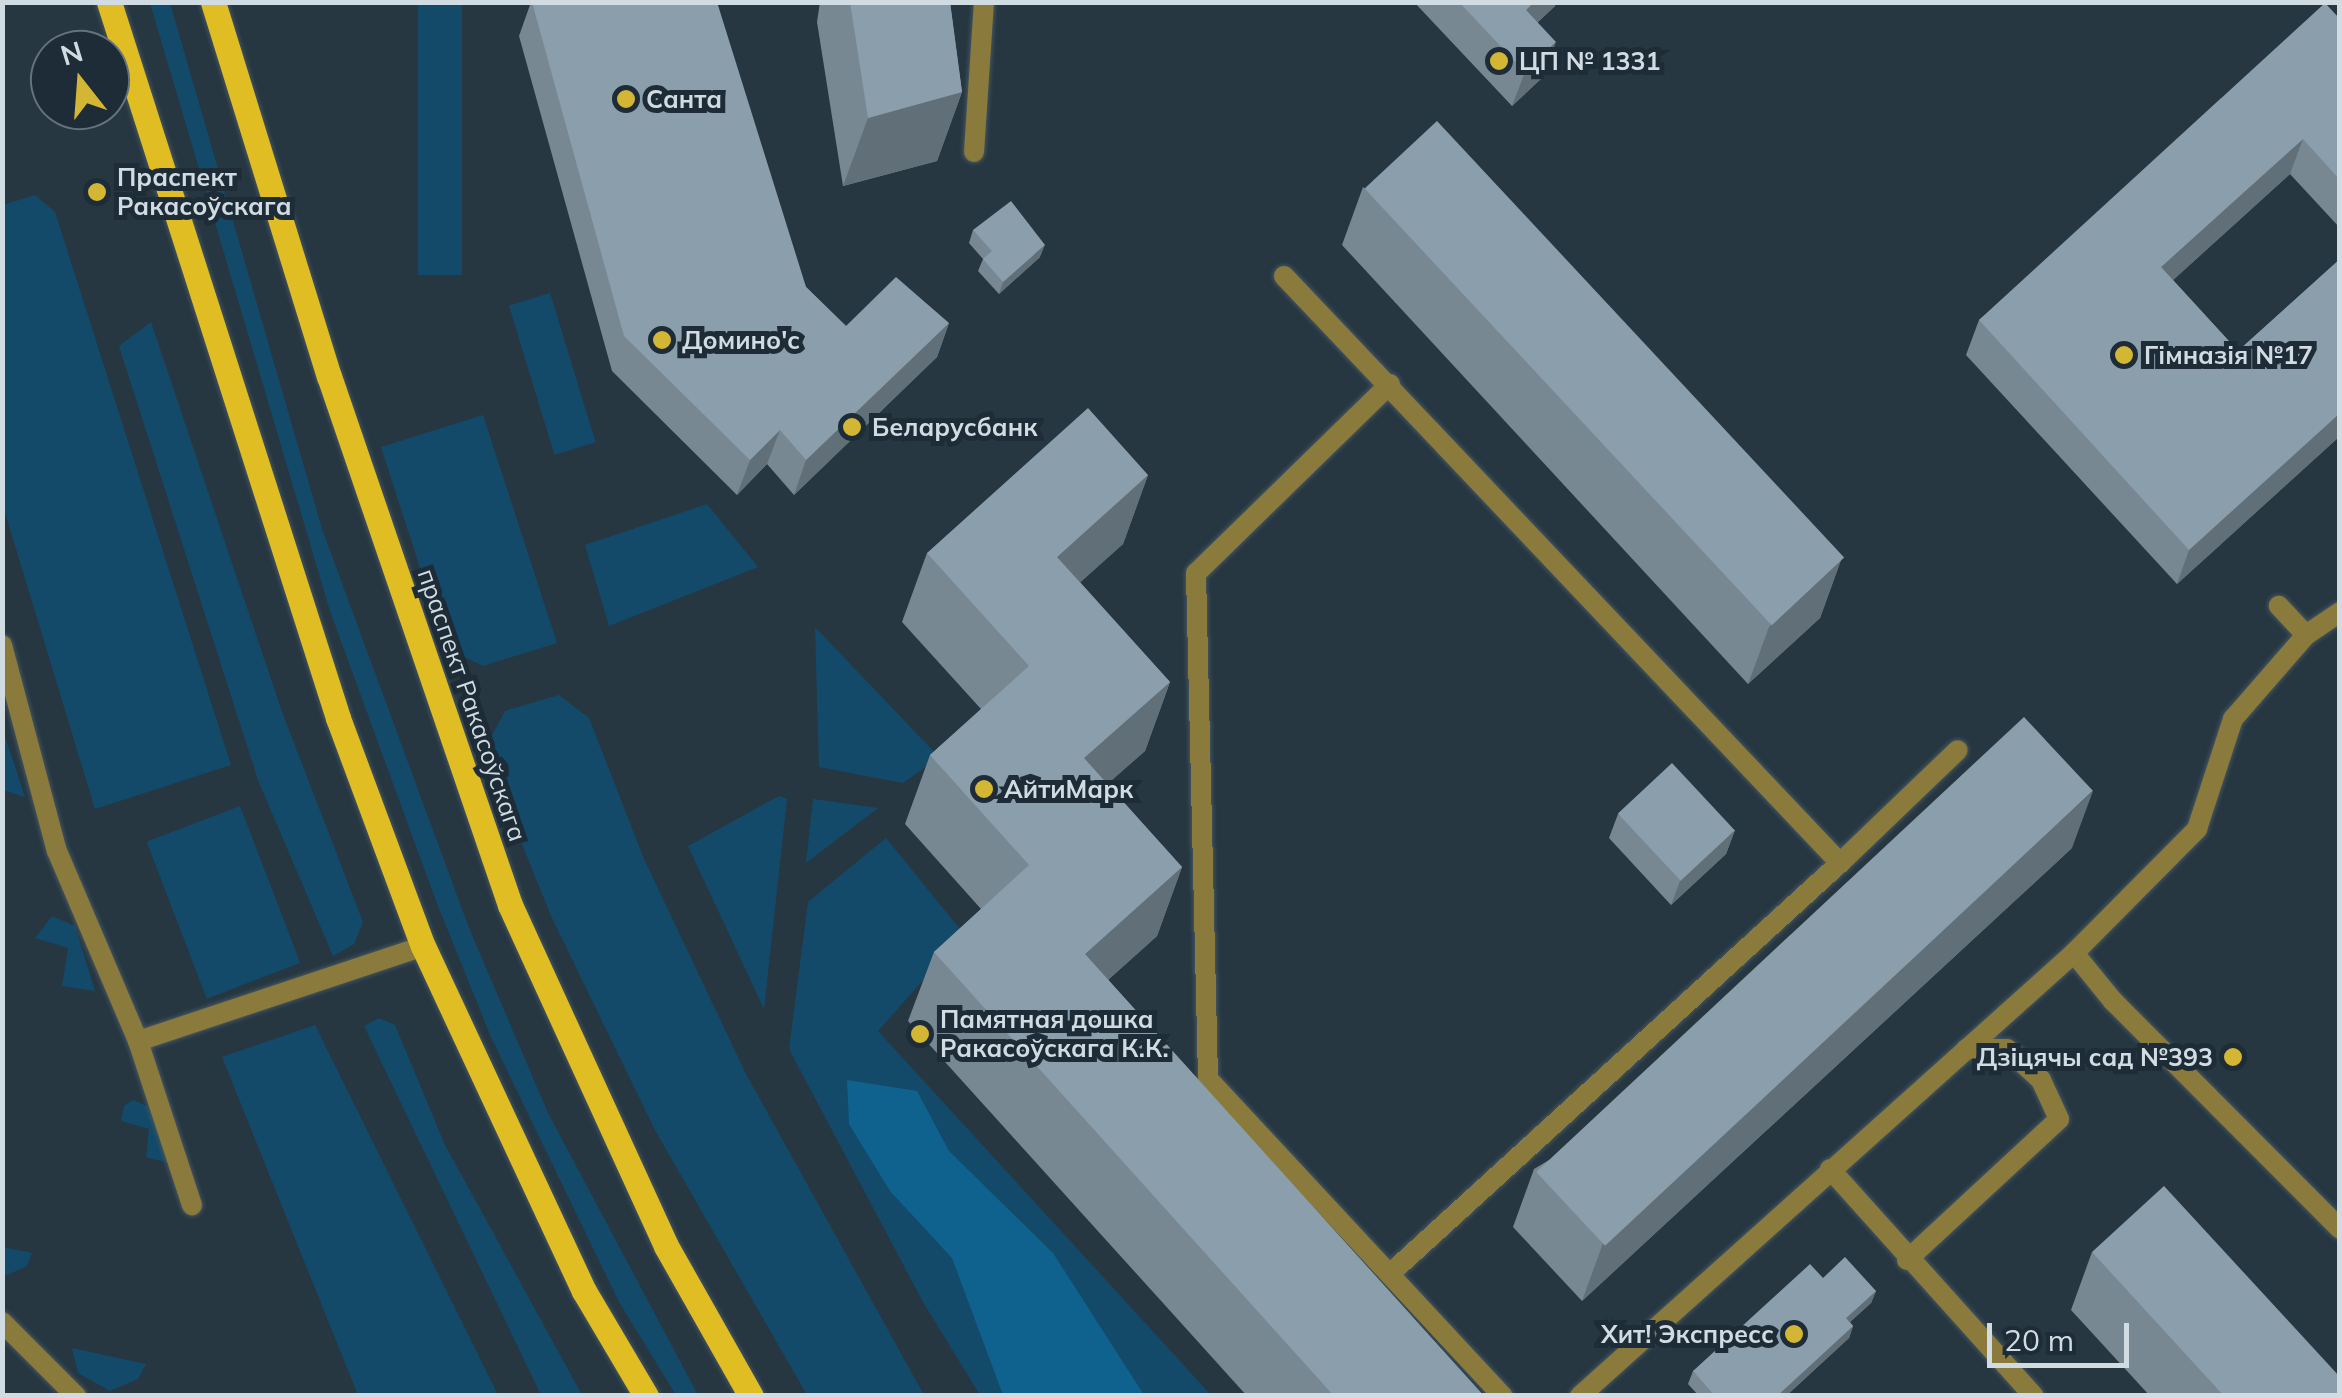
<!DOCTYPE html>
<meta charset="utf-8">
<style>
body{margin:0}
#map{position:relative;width:2342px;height:1398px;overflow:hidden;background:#263742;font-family:Mulish,sans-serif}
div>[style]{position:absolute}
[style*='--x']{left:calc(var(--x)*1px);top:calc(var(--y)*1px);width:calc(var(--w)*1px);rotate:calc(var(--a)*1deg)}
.green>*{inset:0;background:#134a6a;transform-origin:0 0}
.forest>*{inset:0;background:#0f628e}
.roads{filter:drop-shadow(0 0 2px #45555f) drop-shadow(0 0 2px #45555f)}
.lane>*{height:20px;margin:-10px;padding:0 10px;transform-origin:10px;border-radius:10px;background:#8a7a3c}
.primary>*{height:25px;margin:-12.5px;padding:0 12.5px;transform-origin:12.5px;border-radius:12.5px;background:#e0be23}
.wall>*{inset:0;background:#788893}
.shaded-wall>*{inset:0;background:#616f78}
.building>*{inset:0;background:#8b9eab;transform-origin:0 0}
.dots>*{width:28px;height:28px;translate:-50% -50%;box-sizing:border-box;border:5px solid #1d2c37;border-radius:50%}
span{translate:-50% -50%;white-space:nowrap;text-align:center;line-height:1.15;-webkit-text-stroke:10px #1d2c37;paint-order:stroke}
.poi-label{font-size:25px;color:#d1dbe2;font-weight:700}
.left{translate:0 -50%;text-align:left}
.right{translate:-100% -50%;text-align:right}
.street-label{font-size:25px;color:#d1dbe2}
.frame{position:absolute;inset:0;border:5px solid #d1dbe2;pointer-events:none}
.north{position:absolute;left:30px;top:30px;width:100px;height:100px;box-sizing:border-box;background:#1d2c37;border:2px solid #65727b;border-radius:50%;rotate:343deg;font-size:28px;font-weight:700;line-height:40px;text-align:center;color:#d1dbe2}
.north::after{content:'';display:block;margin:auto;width:35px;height:45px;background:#d4b635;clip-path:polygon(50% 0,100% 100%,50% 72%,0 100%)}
.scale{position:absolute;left:1987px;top:1323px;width:142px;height:45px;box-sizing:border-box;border:5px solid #d1dbe2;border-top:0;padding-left:12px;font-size:30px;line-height:35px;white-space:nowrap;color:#d1dbe2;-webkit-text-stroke:8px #1d2c37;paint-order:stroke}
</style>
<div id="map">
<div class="green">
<i style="clip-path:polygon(150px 3px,170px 3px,322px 529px,469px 928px,548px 1113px,698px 1395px,676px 1395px,619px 1302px,491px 1037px,436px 901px,330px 611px)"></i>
<i style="left:418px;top:3px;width:44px;height:272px"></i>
<i style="clip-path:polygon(35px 195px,55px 212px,231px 765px,95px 809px,3px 506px,3px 205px)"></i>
<i style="left:550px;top:293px;width:156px;height:43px;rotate:73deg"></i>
<i style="clip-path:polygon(151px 322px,282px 712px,363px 922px,354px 944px,333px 956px,258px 780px,119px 346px)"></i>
<i style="clip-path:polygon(483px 415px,557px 643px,483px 666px,446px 648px,381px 447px)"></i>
<i style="clip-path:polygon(707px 504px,758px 567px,609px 626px,585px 545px)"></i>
<i style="clip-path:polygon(815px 627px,939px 757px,903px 783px,819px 767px)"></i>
<i style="clip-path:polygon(559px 695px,589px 718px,644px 859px,746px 1074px,924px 1395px,807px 1395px,655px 1130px,552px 918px,494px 776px,490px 739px,505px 711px)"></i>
<i style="clip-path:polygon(3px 730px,25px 797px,3px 790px)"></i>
<i style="clip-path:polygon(779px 796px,787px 799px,764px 1009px,688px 846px)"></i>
<i style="clip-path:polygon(813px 799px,878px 808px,806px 863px)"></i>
<i style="left:240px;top:806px;width:168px;height:100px;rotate:69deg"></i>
<i style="clip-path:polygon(886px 838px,964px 934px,878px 1031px,1211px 1395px,980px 1395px,923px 1302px,789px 1049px,808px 902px)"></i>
<i style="clip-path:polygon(52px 916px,75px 926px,95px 991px,62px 986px,68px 948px,35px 938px)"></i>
<i style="clip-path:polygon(379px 1018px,395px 1025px,445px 1145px,582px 1395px,541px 1395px,364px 1026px)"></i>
<i style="clip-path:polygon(315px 1025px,498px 1395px,358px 1395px,222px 1057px)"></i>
<i style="clip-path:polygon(133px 1100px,149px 1107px,176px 1165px,146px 1157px,149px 1129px,121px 1121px,124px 1106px)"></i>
<i style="clip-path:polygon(3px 1247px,32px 1253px,27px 1266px,3px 1277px)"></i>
<i style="clip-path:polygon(72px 1348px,146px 1364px,138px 1379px,110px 1391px,78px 1373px)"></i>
</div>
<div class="forest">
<i style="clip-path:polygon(847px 1080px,917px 1091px,949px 1151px,1053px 1253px,1144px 1395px,1003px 1395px,952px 1258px,890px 1191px,849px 1124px)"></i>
</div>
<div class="roads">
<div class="lane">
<i style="--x:974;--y:152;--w:150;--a:-86.2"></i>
<i style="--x:1284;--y:276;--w:809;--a:46.55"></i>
<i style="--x:1840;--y:863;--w:607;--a:137.61"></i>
<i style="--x:1390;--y:384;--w:271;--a:135.7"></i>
<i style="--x:1196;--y:573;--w:506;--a:88.64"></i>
<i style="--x:1208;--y:1079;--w:433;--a:47.1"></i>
<i style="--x:2306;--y:635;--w:41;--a:-34.1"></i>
<i style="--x:2;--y:645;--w:213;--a:75.1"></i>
<i style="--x:57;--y:851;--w:207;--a:66.9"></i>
<i style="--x:138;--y:1041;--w:173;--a:71.8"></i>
<i style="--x:1840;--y:863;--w:163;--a:-43.8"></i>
<i style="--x:2074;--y:953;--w:62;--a:50.9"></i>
<i style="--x:2113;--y:1001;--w:322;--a:45.1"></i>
<i style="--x:138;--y:1041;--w:300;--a:-18.4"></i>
<i style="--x:1830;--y:1169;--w:305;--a:48.1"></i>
<i style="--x:1907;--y:1260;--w:207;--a:-42.8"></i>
<i style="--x:2059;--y:1119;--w:43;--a:-114.8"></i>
<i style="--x:2041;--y:1080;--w:46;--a:-137.6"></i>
<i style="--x:2007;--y:1049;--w:41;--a:180"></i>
<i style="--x:2;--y:1322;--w:105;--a:45"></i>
<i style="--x:1580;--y:1396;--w:664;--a:-41.88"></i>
<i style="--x:2074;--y:953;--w:175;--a:-45.2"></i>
<i style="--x:2197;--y:829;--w:116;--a:-71.9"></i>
<i style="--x:2233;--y:719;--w:111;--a:-49"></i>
<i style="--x:2306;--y:635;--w:40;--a:-133"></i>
</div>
<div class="primary">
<i style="--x:109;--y:2;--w:752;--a:72.26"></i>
<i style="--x:338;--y:718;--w:243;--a:69.6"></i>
<i style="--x:423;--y:946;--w:381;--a:65"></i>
<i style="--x:584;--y:1291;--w:122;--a:59.4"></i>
<i style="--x:213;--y:2;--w:392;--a:72.8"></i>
<i style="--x:329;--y:376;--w:559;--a:71.11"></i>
<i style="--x:510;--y:905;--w:375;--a:65.4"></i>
<i style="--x:666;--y:1246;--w:172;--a:60.5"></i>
</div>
</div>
<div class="wall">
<i style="clip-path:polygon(531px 2px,667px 2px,806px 287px,846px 326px,949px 323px,937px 357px,794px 495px,767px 464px,737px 495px,612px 371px,519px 36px)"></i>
<i style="clip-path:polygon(820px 2px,950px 2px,962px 92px,937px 161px,843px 186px,817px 22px)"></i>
<i style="clip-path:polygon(1414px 2px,1556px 2px,1555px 6px,1538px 22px,1543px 77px,1512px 106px)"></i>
<i style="clip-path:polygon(2340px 19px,2340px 228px,2290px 174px,2173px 280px,2238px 351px,2340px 259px,2340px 436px,2177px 584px,1966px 355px,1979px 320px)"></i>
<i style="clip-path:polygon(1363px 187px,1841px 560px,1820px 618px,1748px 684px,1342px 245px)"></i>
<i style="clip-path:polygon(973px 230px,1040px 257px,999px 294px,978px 271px,983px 259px,969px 243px)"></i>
<i style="clip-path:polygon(1148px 475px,1123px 544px,1080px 582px,1170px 682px,1145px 751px,1107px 784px,1182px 867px,1157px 936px,1108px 980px,1484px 1396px,1247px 1396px,908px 1021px,934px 952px,981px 909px,905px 824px,930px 755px,981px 709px,902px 622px,927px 553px)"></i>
<i style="clip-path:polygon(1618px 814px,1735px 830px,1726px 854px,1671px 905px,1609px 838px)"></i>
<i style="clip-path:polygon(2072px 848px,1582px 1301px,1513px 1227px,1534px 1169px)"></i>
<i style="clip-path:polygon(2092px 1252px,2340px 1396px,2150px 1396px,2071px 1310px)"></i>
<i style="clip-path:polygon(1823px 1278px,1876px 1291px,1871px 1303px,1850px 1322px,1853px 1326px,1849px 1338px,1786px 1396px,1699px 1396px,1688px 1384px,1693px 1371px)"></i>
</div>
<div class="shaded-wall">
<i style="clip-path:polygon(1534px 2px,1556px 2px,1555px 6px,1514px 45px,1526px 10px)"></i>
<i style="clip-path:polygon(1556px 42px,1543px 77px,1512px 106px,1525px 72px)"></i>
<i style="clip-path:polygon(962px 92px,937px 161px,843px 186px,868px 118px)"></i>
<i style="clip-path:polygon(2303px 139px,2290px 174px,2149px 302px,2161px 267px)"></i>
<i style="clip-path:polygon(1045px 245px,1040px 257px,999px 294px,1003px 282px)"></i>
<i style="clip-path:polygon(949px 323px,937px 357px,794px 495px,806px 460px)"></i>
<i style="clip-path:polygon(2340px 413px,2340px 436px,2177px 584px,2189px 550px)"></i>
<i style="clip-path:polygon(780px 430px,767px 464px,737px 495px,750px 460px)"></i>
<i style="clip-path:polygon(1148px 475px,1123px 544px,1032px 626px,1057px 557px)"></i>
<i style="clip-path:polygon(1841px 560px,1820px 618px,1748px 684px,1769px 627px)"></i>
<i style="clip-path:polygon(1170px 682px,1145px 751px,1059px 827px,1084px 758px)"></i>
<i style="clip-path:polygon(2093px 791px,2072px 848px,1582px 1301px,1603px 1243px)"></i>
<i style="clip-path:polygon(1735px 830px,1726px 854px,1671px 905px,1680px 881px)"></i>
<i style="clip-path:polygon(1182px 867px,1157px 936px,1060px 1023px,1085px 954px)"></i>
<i style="clip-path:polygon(1876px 1291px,1871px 1303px,1841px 1330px,1846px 1318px)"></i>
<i style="clip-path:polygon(1853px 1326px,1849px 1338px,1786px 1396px,1777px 1396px)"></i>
</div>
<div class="building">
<i style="clip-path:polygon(532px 2px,667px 2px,667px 5px,676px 2px,717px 2px,806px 287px,846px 326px,896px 277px,949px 323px,806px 460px,780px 430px,750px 460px,624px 336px)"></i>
<i style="clip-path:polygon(850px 2px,950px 2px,962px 92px,868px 118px)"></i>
<i style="clip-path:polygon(1459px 2px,1534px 2px,1526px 10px,1556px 42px,1525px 72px)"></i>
<i style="clip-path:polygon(2325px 3px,2340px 19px,2340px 180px,2303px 139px,2161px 267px,2238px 351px,2340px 259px,2340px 413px,2189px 550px,1979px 320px)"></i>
<i style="left:1437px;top:121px;width:597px;height:99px;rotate:47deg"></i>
<i style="clip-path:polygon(1011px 201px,1045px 245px,1003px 282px,983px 259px,992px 251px,973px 230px)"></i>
<i style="clip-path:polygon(1088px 408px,1148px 475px,1057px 557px,1170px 682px,1084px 758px,1182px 867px,1085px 954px,1484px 1396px,1334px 1396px,934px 952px,1029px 865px,930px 755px,1029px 666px,927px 553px)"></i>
<i style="left:2024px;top:717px;width:101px;height:667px;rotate:47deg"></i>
<i style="left:1672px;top:763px;width:92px;height:74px;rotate:47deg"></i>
<i style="clip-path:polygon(2164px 1186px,2340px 1377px,2340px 1396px,2224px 1396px,2092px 1252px)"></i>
<i style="clip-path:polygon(1845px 1257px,1876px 1291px,1846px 1318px,1853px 1326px,1777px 1396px,1715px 1396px,1693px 1371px,1810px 1264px,1823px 1278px)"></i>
</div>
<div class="dots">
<i style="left:1499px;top:61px;background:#d4b635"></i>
<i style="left:626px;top:99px;background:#d4b635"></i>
<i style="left:97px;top:192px;background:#d4b635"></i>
<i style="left:662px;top:340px;background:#d4b635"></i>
<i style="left:2124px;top:355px;background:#d4b635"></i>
<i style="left:852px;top:427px;background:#d4b635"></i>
<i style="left:984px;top:789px;background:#d4b635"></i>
<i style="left:920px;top:1034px;background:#d4b635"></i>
<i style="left:2233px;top:1057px;background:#d4b635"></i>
<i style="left:1794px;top:1334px;background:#d4b635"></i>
</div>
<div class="poi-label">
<span class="left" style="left:1519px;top:61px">ЦП № 1331</span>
<span class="left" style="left:646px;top:99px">Санта</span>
<span class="left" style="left:117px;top:192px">Праспект<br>Ракасоўскага</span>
<span class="left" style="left:682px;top:340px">Домино'c</span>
<span class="left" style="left:2144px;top:355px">Гімназія №17</span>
<span class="left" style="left:872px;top:427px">Беларусбанк</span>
<span class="left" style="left:1004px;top:789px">АйтиМарк</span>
<span class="left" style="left:940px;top:1034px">Памятная дошка<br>Ракасоўскага К.К.</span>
<span class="right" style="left:2213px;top:1057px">Дзіцячы сад №393</span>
<span class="right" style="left:1774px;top:1334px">Хит! Экспресс</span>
</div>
<div class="street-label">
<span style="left:472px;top:705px;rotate:71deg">праспект Ракасоўскага</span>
</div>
<div class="frame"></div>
<div class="north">N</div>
<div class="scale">20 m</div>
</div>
